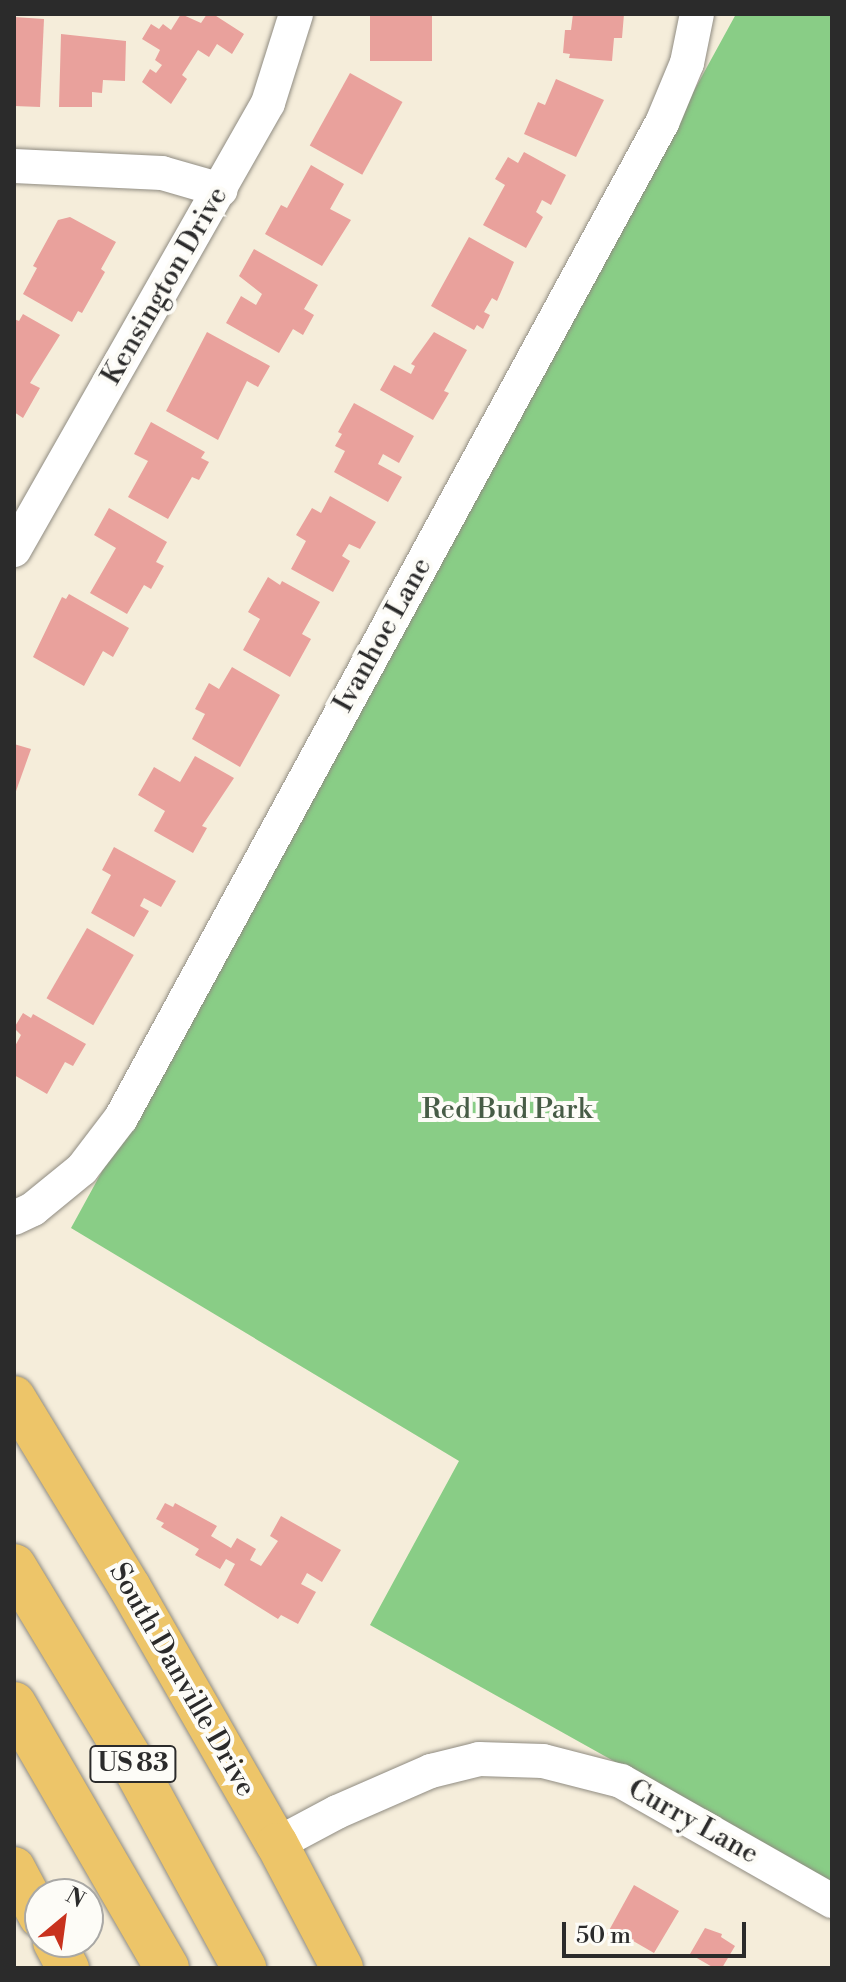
<!DOCTYPE html>
<style>
body{margin:0}
#map{position:relative;width:846px;height:1982px;overflow:hidden;background:#f5edda;font-family:"Libre Bodoni",serif}
div>[style]{position:absolute}
[style*='--x']{left:calc(var(--x)*1px);top:calc(var(--y)*1px);width:calc(var(--w)*1px);rotate:calc(var(--a)*1deg)}
.green>*{inset:0;background:#89cd86}
.building>*{inset:0;background:#e9a19c;transform-origin:0 0}
.roads{filter:drop-shadow(0 0 2px #908c82) drop-shadow(0 0 2px #908c82)}
.minor>*{height:34px;margin:-17px;padding:0 17px;transform-origin:17px;border-radius:17px;background:#fff}
.major>*{height:42px;margin:-21px;padding:0 21px;transform-origin:21px;border-radius:21px;background:#edc569}
.highway>*{height:44px;margin:-22px;padding:0 22px;transform-origin:22px;border-radius:22px;background:#edc569}
span{translate:-50% -50%;white-space:nowrap;text-align:center;line-height:1.15;-webkit-text-stroke:8px #fdfcf7;paint-order:stroke}
.shield-label span{padding:2px 6px;background:#fdfcf7;border:2px solid;border-radius:6px;-webkit-text-stroke-width:0}
.shield-label{font-size:26px;color:#2b2b2b;font-weight:700}
.street-label{font-size:28px;color:#2b2b2b}
.park-label{font-size:28px;color:#475c46}
.frame{position:absolute;inset:0;border:16px solid #2b2b2b;pointer-events:none}
.north{position:absolute;left:24px;top:1878px;width:80px;height:80px;box-sizing:border-box;background:#fdfcf7;border:2px solid #a9a8a5;border-radius:50%;rotate:29deg;font-size:22px;font-weight:700;line-height:32px;text-align:center;color:#2b2b2b}
.north::after{content:'';display:block;margin:auto;width:28px;height:36px;background:#c8321e;clip-path:polygon(50% 0,100% 100%,50% 72%,0 100%)}
.scale{position:absolute;left:562px;top:1922px;width:184px;height:36px;box-sizing:border-box;border:4px solid #2b2b2b;border-top:0;padding-left:10px;font-size:24px;line-height:28px;white-space:nowrap;color:#2b2b2b;-webkit-text-stroke:6px #fdfcf7;paint-order:stroke}
</style>
<div id="map">
<div class="green">
<i style="clip-path:polygon(736px 14px,832px 14px,832px 1883px,370px 1625px,459px 1461px,71px 1228px)"></i>
</div>
<div class="building">
<i style="clip-path:polygon(181px 14px,201px 23px,207px 14px,213px 14px,244px 34px,232px 54px,217px 44px,209px 57px,198px 50px,182px 75px,187px 79px,171px 104px,142px 82px,150px 69px,156px 73px,162px 65px,155px 60px,160px 50px,142px 39px,151px 24px,159px 29px,163px 24px,171px 30px)"></i>
<i style="left:370px;top:14px;width:62px;height:47px"></i>
<i style="clip-path:polygon(573px 14px,624px 14px,622px 38px,614px 38px,612px 61px,569px 58px,570px 54px,563px 53px,565px 30px,571px 30px)"></i>
<i style="clip-path:polygon(14px 17px,44px 19px,40px 107px,14px 106px)"></i>
<i style="clip-path:polygon(61px 34px,126px 41px,125px 81px,103px 80px,102px 93px,92px 92px,92px 107px,59px 107px)"></i>
<i style="left:350px;top:73px;width:60px;height:83px;rotate:29deg"></i>
<i style="clip-path:polygon(556px 79px,604px 100px,576px 157px,524px 134px,538px 102px,545px 105px)"></i>
<i style="clip-path:polygon(524px 152px,566px 175px,551px 205px,542px 200px,536px 212px,543px 217px,526px 248px,483px 225px,505px 185px,495px 179px,508px 157px,518px 163px)"></i>
<i style="clip-path:polygon(311px 165px,344px 184px,330px 209px,351px 220px,322px 266px,265px 234px,281px 205px,287px 208px)"></i>
<i style="clip-path:polygon(70px 217px,116px 242px,101px 269px,105px 272px,82px 313px,78px 311px,72px 322px,23px 294px,37px 268px,33px 266px,58px 220px)"></i>
<i style="clip-path:polygon(469px 237px,514px 262px,497px 301px,492px 298px,484px 312px,490px 315px,483px 329px,477px 325px,474px 330px,431px 306px)"></i>
<i style="clip-path:polygon(254px 249px,318px 285px,304px 309px,314px 315px,303px 335px,293px 329px,279px 353px,226px 323px,241px 296px,256px 305px,262px 294px,239px 276px)"></i>
<i style="clip-path:polygon(23px 314px,60px 335px,30px 383px,40px 388px,23px 418px,14px 412px,14px 319px,19px 321px)"></i>
<i style="clip-path:polygon(207px 332px,270px 366px,258px 387px,247px 381px,218px 440px,166px 411px)"></i>
<i style="clip-path:polygon(434px 332px,467px 350px,444px 391px,449px 393px,433px 420px,380px 390px,394px 365px,411px 374px,415px 366px,411px 364px)"></i>
<i style="clip-path:polygon(354px 403px,414px 436px,399px 463px,383px 454px,378px 464px,402px 477px,388px 502px,334px 472px,345px 451px,335px 446px,342px 434px,338px 432px)"></i>
<i style="clip-path:polygon(151px 422px,205px 452px,201px 458px,209px 462px,199px 480px,192px 477px,168px 519px,128px 497px,148px 461px,134px 454px)"></i>
<i style="clip-path:polygon(330px 496px,376px 522px,360px 549px,349px 544px,342px 556px,350px 561px,333px 592px,291px 569px,306px 541px,296px 535px,312px 508px,321px 513px)"></i>
<i style="clip-path:polygon(109px 508px,167px 542px,156px 562px,164px 566px,151px 589px,144px 585px,127px 614px,90px 593px,116px 548px,94px 535px)"></i>
<i style="clip-path:polygon(268px 577px,280px 585px,282px 581px,320px 602px,302px 634px,311px 639px,290px 677px,243px 650px,260px 619px,248px 612px)"></i>
<i style="clip-path:polygon(69px 594px,129px 628px,113px 657px,103px 651px,84px 686px,33px 657px,62px 597px,66px 599px)"></i>
<i style="clip-path:polygon(232px 667px,280px 695px,240px 767px,192px 739px,205px 714px,195px 709px,209px 683px,219px 689px)"></i>
<i style="clip-path:polygon(14px 744px,31px 749px,15px 794px,14px 794px)"></i>
<i style="clip-path:polygon(195px 756px,234px 778px,202px 826px,207px 828px,193px 853px,154px 831px,165px 811px,138px 795px,154px 767px,180px 782px)"></i>
<i style="clip-path:polygon(114px 847px,176px 881px,161px 907px,144px 898px,140px 906px,149px 911px,134px 937px,91px 913px,111px 875px,102px 870px)"></i>
<i style="left:87px;top:928px;width:54px;height:81px;rotate:30deg"></i>
<i style="clip-path:polygon(23px 1013px,31px 1018px,33px 1014px,86px 1044px,73px 1066px,65px 1062px,47px 1094px,14px 1075px,14px 1048px,21px 1035px,14px 1028px)"></i>
<i style="clip-path:polygon(165px 1503px,173px 1507px,175px 1503px,217px 1526px,211px 1536px,231px 1548px,237px 1538px,256px 1549px,250px 1560px,261px 1566px,278px 1541px,270px 1536px,281px 1516px,341px 1550px,322px 1582px,307px 1573px,301px 1584px,316px 1592px,298px 1624px,281px 1615px,278px 1619px,224px 1585px,235px 1564px,226px 1559px,220px 1569px,195px 1555px,199px 1549px,161px 1527px,164px 1523px,156px 1519px)"></i>
<i style="clip-path:polygon(634px 1885px,679px 1911px,654px 1953px,628px 1938px,625px 1944px,607px 1934px)"></i>
<i style="clip-path:polygon(705px 1928px,722px 1934px,721px 1937px,735px 1946px,722px 1968px,714px 1968px,690px 1954px)"></i>
</div>
<div class="roads">
<div class="minor">
<i style="--x:14;--y:166;--w:148;--a:2.7"></i>
<i style="--x:162;--y:173;--w:61;--a:16.1"></i>
<i style="--x:14;--y:550;--w:514;--a:-60.39"></i>
<i style="--x:268;--y:103;--w:93;--a:-72.5"></i>
<i style="--x:14;--y:1218;--w:21;--a:-25"></i>
<i style="--x:33;--y:1209;--w:63;--a:-39.2"></i>
<i style="--x:82;--y:1169;--w:64;--a:-52.6"></i>
<i style="--x:121;--y:1118;--w:1133;--a:-61.47"></i>
<i style="--x:662;--y:123;--w:65;--a:-67.4"></i>
<i style="--x:687;--y:63;--w:50;--a:-78.5"></i>
<i style="--x:277;--y:1844;--w:68;--a:-28.1"></i>
<i style="--x:337;--y:1812;--w:103;--a:-23.6"></i>
<i style="--x:431;--y:1771;--w:49;--a:-14"></i>
<i style="--x:479;--y:1759;--w:64;--a:1.8"></i>
<i style="--x:543;--y:1761;--w:81;--a:14.4"></i>
<i style="--x:621;--y:1781;--w:243;--a:29.6"></i>
</div>
<div class="major">
<i style="--x:14;--y:1397;--w:221;--a:58.7"></i>
<i style="--x:129;--y:1586;--w:297;--a:60.2"></i>
<i style="--x:277;--y:1844;--w:140;--a:62.3"></i>
<i style="--x:14;--y:1868;--w:55;--a:62"></i>
<i style="--x:54;--y:1942;--w:30;--a:62"></i>
</div>
<div class="highway">
<i style="--x:14;--y:1566;--w:221;--a:58.9"></i>
<i style="--x:128;--y:1755;--w:243;--a:61.4"></i>
<i style="--x:14;--y:1704;--w:305;--a:59.9"></i>
</div>
</div>
<div class="shield-label">
<span style="left:133px;top:1764px">US 83</span>
</div>
<div class="street-label">
<span style="left:165px;top:286px;rotate:-60deg">Kensington Drive</span>
<span style="left:383px;top:635px;rotate:-61deg">Ivanhoe Lane</span>
<span style="left:182px;top:1680px;rotate:60deg">South Danville Drive</span>
<span style="left:693px;top:1822px;rotate:29deg">Curry Lane</span>
</div>
<div class="park-label">
<span style="left:507px;top:1110px">Red Bud Park</span>
</div>
<div class="frame"></div>
<div class="north">N</div>
<div class="scale">50 m</div>
</div>
